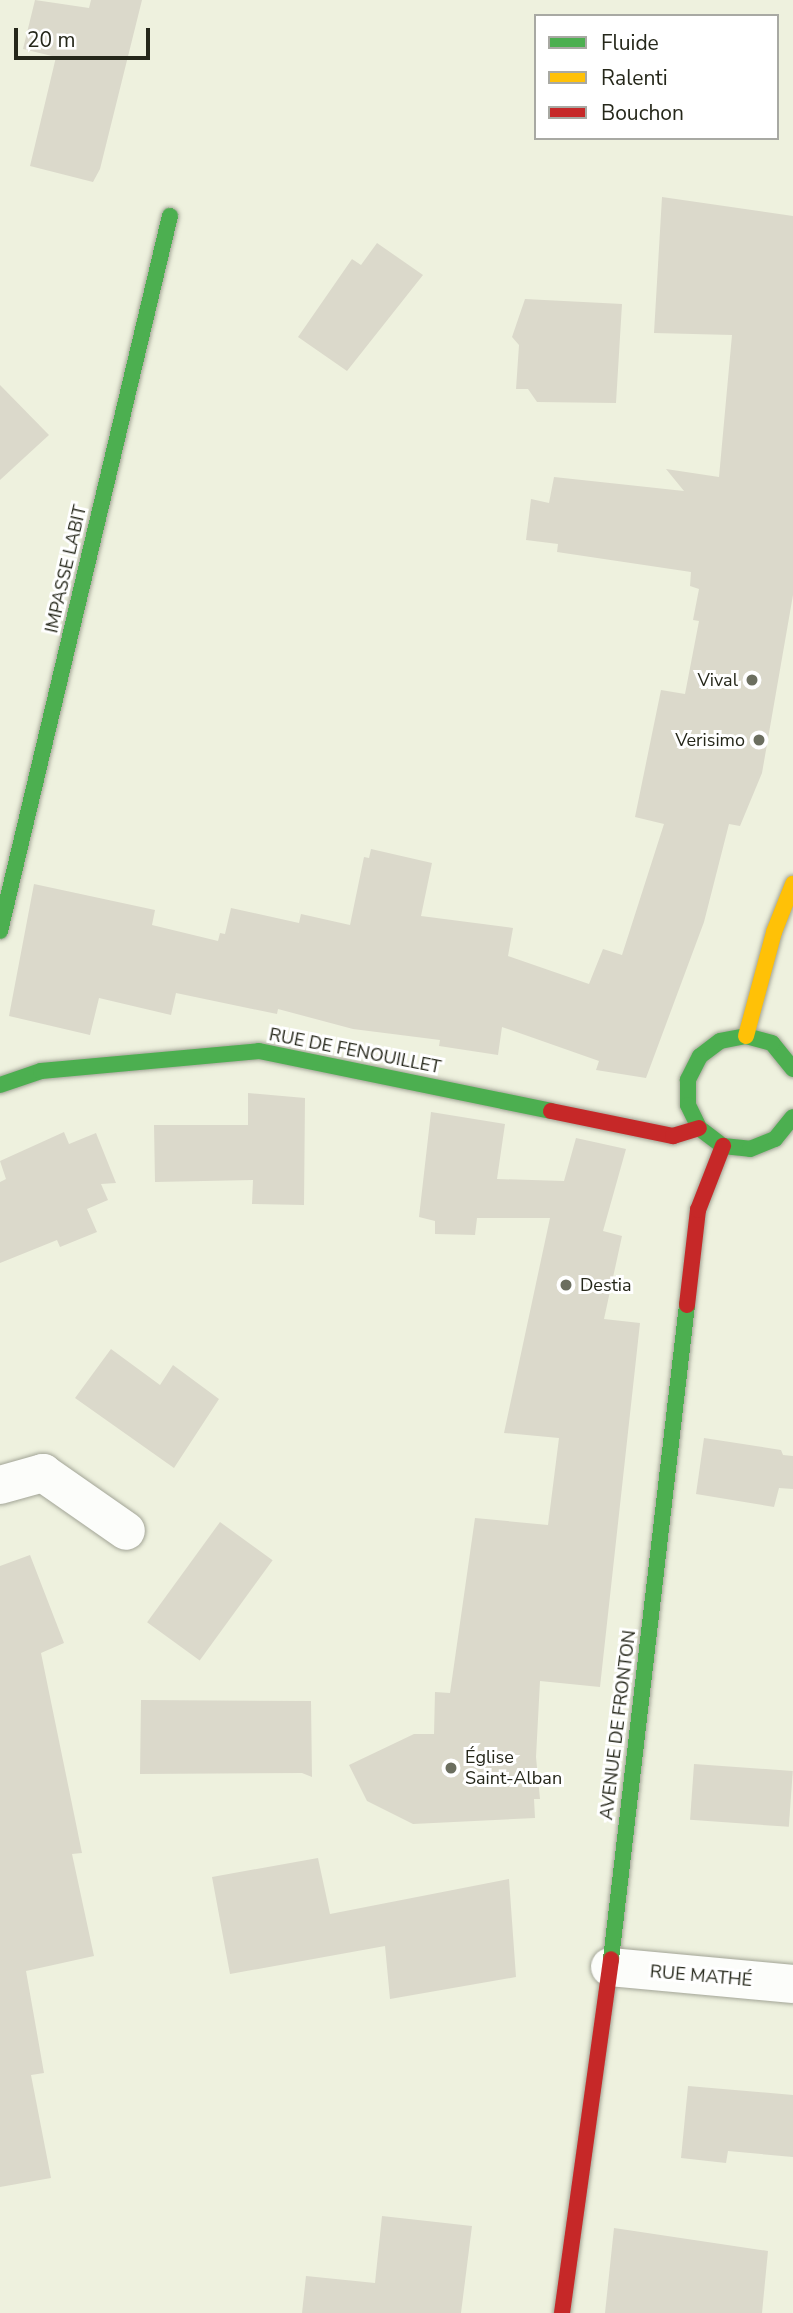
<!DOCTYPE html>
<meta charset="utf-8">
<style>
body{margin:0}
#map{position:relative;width:793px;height:2313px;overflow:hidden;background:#eef1de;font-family:"Nunito Sans",sans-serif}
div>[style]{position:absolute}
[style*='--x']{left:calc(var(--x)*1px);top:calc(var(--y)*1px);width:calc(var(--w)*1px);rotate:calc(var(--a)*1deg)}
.building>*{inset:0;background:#dbd9cb;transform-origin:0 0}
.roads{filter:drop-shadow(0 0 2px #a2a496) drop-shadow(0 0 2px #a2a496)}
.street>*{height:38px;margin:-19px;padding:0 19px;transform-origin:19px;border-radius:19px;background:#fcfdfa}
.fast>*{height:16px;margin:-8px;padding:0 8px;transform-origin:8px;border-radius:8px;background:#4caf50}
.slow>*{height:16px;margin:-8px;padding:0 8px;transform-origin:8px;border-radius:8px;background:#ffc107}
.jam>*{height:16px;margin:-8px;padding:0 8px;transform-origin:8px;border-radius:8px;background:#c62828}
.dots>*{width:19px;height:19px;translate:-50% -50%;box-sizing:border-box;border:4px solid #fff;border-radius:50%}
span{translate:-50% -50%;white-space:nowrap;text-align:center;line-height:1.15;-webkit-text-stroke:6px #fff;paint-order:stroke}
.street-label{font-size:18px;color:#25271a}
.poi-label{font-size:18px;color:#25271a}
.right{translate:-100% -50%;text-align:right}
.left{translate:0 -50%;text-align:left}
.legend{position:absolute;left:534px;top:14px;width:245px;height:126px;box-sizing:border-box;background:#fff;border:2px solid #a8a9a3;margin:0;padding:9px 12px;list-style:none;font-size:21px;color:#25271a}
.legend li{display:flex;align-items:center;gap:14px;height:35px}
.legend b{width:35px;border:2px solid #a8a9a3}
.scale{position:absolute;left:14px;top:28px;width:136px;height:32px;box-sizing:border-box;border:4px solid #25271a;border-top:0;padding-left:9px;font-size:21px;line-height:24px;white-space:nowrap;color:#25271a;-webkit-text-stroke:5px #fff;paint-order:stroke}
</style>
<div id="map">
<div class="building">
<i style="clip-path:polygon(35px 0,89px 8px,91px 0,142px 0,100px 169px,93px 182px,30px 166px,56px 57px,23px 49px)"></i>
<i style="clip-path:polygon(662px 197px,793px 216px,793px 595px,762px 773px,740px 826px,729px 824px,704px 922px,646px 1078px,596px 1070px,599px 1061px,502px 1027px,498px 1055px,439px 1046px,440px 1040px,353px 1029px,278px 1009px,277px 1014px,176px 993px,171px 1015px,99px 998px,90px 1035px,9px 1016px,34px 884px,155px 910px,152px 925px,218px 941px,220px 933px,225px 934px,231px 908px,299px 923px,301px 914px,350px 925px,364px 857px,369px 858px,371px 849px,432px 863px,421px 916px,513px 928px,508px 956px,589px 984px,603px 949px,622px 955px,664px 824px,635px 817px,661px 690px,685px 694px,699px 621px,693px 620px,699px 589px,690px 586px,691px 572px,557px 552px,558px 544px,526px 540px,531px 499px,549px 503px,554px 477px,684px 491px,666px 469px,719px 477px,732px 335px,654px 333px)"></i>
<i style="clip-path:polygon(377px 243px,423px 275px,347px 371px,298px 337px,352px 259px,361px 265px)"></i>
<i style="clip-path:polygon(525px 299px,622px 304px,616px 403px,537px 402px,528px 389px,516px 389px,519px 345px,512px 337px)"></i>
<i style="clip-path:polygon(0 385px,49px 435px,0 480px)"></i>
<i style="clip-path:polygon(248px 1093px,305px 1098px,304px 1205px,252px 1204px,253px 1180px,155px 1182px,154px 1125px,248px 1125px)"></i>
<i style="clip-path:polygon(431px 1112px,505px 1124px,497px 1179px,564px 1181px,576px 1138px,626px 1149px,603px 1231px,622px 1236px,604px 1319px,640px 1323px,600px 1687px,540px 1681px,536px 1757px,540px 1799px,534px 1799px,535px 1818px,413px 1824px,367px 1801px,349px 1765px,414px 1734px,434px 1734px,435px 1692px,450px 1693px,475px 1518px,548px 1525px,559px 1438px,504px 1433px,550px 1218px,477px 1218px,475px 1235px,435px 1234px,435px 1221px,419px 1217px)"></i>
<i style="clip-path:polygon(64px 1132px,69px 1144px,96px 1133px,116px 1183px,101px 1184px,108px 1200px,87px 1209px,97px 1232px,60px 1247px,57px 1240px,0 1263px,0 1182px,6px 1179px,0 1161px)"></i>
<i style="clip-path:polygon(111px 1349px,160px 1385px,173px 1365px,219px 1399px,174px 1468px,75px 1398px)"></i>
<i style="clip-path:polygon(704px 1438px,781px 1450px,783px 1455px,793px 1456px,793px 1489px,779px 1488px,774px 1507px,696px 1494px)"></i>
<i style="left:220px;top:1522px;width:65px;height:124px;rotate:36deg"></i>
<i style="clip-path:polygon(30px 1555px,64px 1643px,41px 1653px,82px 1853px,72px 1854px,94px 1956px,26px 1971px,44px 2073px,31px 2075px,51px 2178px,0 2187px,0 1566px)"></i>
<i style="clip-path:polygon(141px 1700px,311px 1701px,312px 1777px,302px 1773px,140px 1774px)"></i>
<i style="left:694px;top:1764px;width:99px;height:56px;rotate:4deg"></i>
<i style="clip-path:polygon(318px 1858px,330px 1914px,509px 1879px,516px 1977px,390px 1999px,385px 1946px,230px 1974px,212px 1877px)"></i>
<i style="clip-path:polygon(688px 2086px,793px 2095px,793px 2157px,728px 2151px,726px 2163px,681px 2158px)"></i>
<i style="clip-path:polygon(382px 2216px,472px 2226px,461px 2313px,302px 2313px,306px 2276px,375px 2283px)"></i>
<i style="clip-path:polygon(614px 2228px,768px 2251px,762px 2313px,605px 2313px)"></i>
</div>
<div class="roads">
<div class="street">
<i style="--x:0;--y:1485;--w:45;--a:-15.6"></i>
<i style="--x:43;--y:1473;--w:101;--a:34.9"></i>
<i style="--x:610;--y:1967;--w:184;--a:5.3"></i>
</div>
<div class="fast">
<i style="--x:0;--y:931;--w:735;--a:-76.63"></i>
<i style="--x:793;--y:1069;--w:33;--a:-129"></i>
<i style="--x:772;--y:1043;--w:27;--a:-165"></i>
<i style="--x:746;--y:1036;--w:26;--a:169"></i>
<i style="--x:720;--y:1041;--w:25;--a:143"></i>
<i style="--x:700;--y:1056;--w:27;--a:117"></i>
<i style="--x:688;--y:1080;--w:25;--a:90"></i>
<i style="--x:688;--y:1105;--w:25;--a:64"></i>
<i style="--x:699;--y:1128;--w:30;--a:37"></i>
<i style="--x:723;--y:1146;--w:27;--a:6"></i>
<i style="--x:750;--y:1149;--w:27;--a:-22"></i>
<i style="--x:775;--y:1139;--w:28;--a:-51"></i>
<i style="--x:0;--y:1085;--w:43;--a:-18.9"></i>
<i style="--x:41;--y:1071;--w:219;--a:-5.2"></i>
<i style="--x:259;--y:1051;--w:298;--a:11.6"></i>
<i style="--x:611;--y:1959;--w:658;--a:-83.37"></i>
</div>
<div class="slow">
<i style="--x:746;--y:1036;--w:108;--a:-74.9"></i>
<i style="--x:774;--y:932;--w:52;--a:-68.4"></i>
</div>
<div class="jam">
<i style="--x:551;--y:1111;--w:125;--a:11.6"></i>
<i style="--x:673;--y:1136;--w:27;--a:-17"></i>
<i style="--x:687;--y:1305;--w:96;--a:-83.4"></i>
<i style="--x:698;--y:1210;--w:69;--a:-68.7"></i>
<i style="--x:562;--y:2313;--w:357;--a:-82.1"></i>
</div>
</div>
<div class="dots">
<i style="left:752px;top:680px;background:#6b6e5f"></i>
<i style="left:759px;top:740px;background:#6b6e5f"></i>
<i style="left:566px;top:1285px;background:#6b6e5f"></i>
<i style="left:451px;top:1768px;background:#6b6e5f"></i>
</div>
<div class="street-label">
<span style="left:66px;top:569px;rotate:-77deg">IMPASSE LABIT</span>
<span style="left:355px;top:1051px;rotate:11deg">RUE DE FENOUILLET</span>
<span style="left:618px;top:1725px;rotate:-83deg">AVENUE DE FRONTON</span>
<span style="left:701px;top:1976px;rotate:5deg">RUE MATHÉ</span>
</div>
<div class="poi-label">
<span class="right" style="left:738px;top:680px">Vival</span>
<span class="right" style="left:745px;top:740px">Verisimo</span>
<span class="left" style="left:580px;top:1285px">Destia</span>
<span class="left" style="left:465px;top:1768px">Église<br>Saint-Alban</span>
</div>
<ul class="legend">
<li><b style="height:9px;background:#4caf50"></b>Fluide</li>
<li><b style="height:9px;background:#ffc107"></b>Ralenti</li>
<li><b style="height:9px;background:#c62828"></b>Bouchon</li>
</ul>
<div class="scale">20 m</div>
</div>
